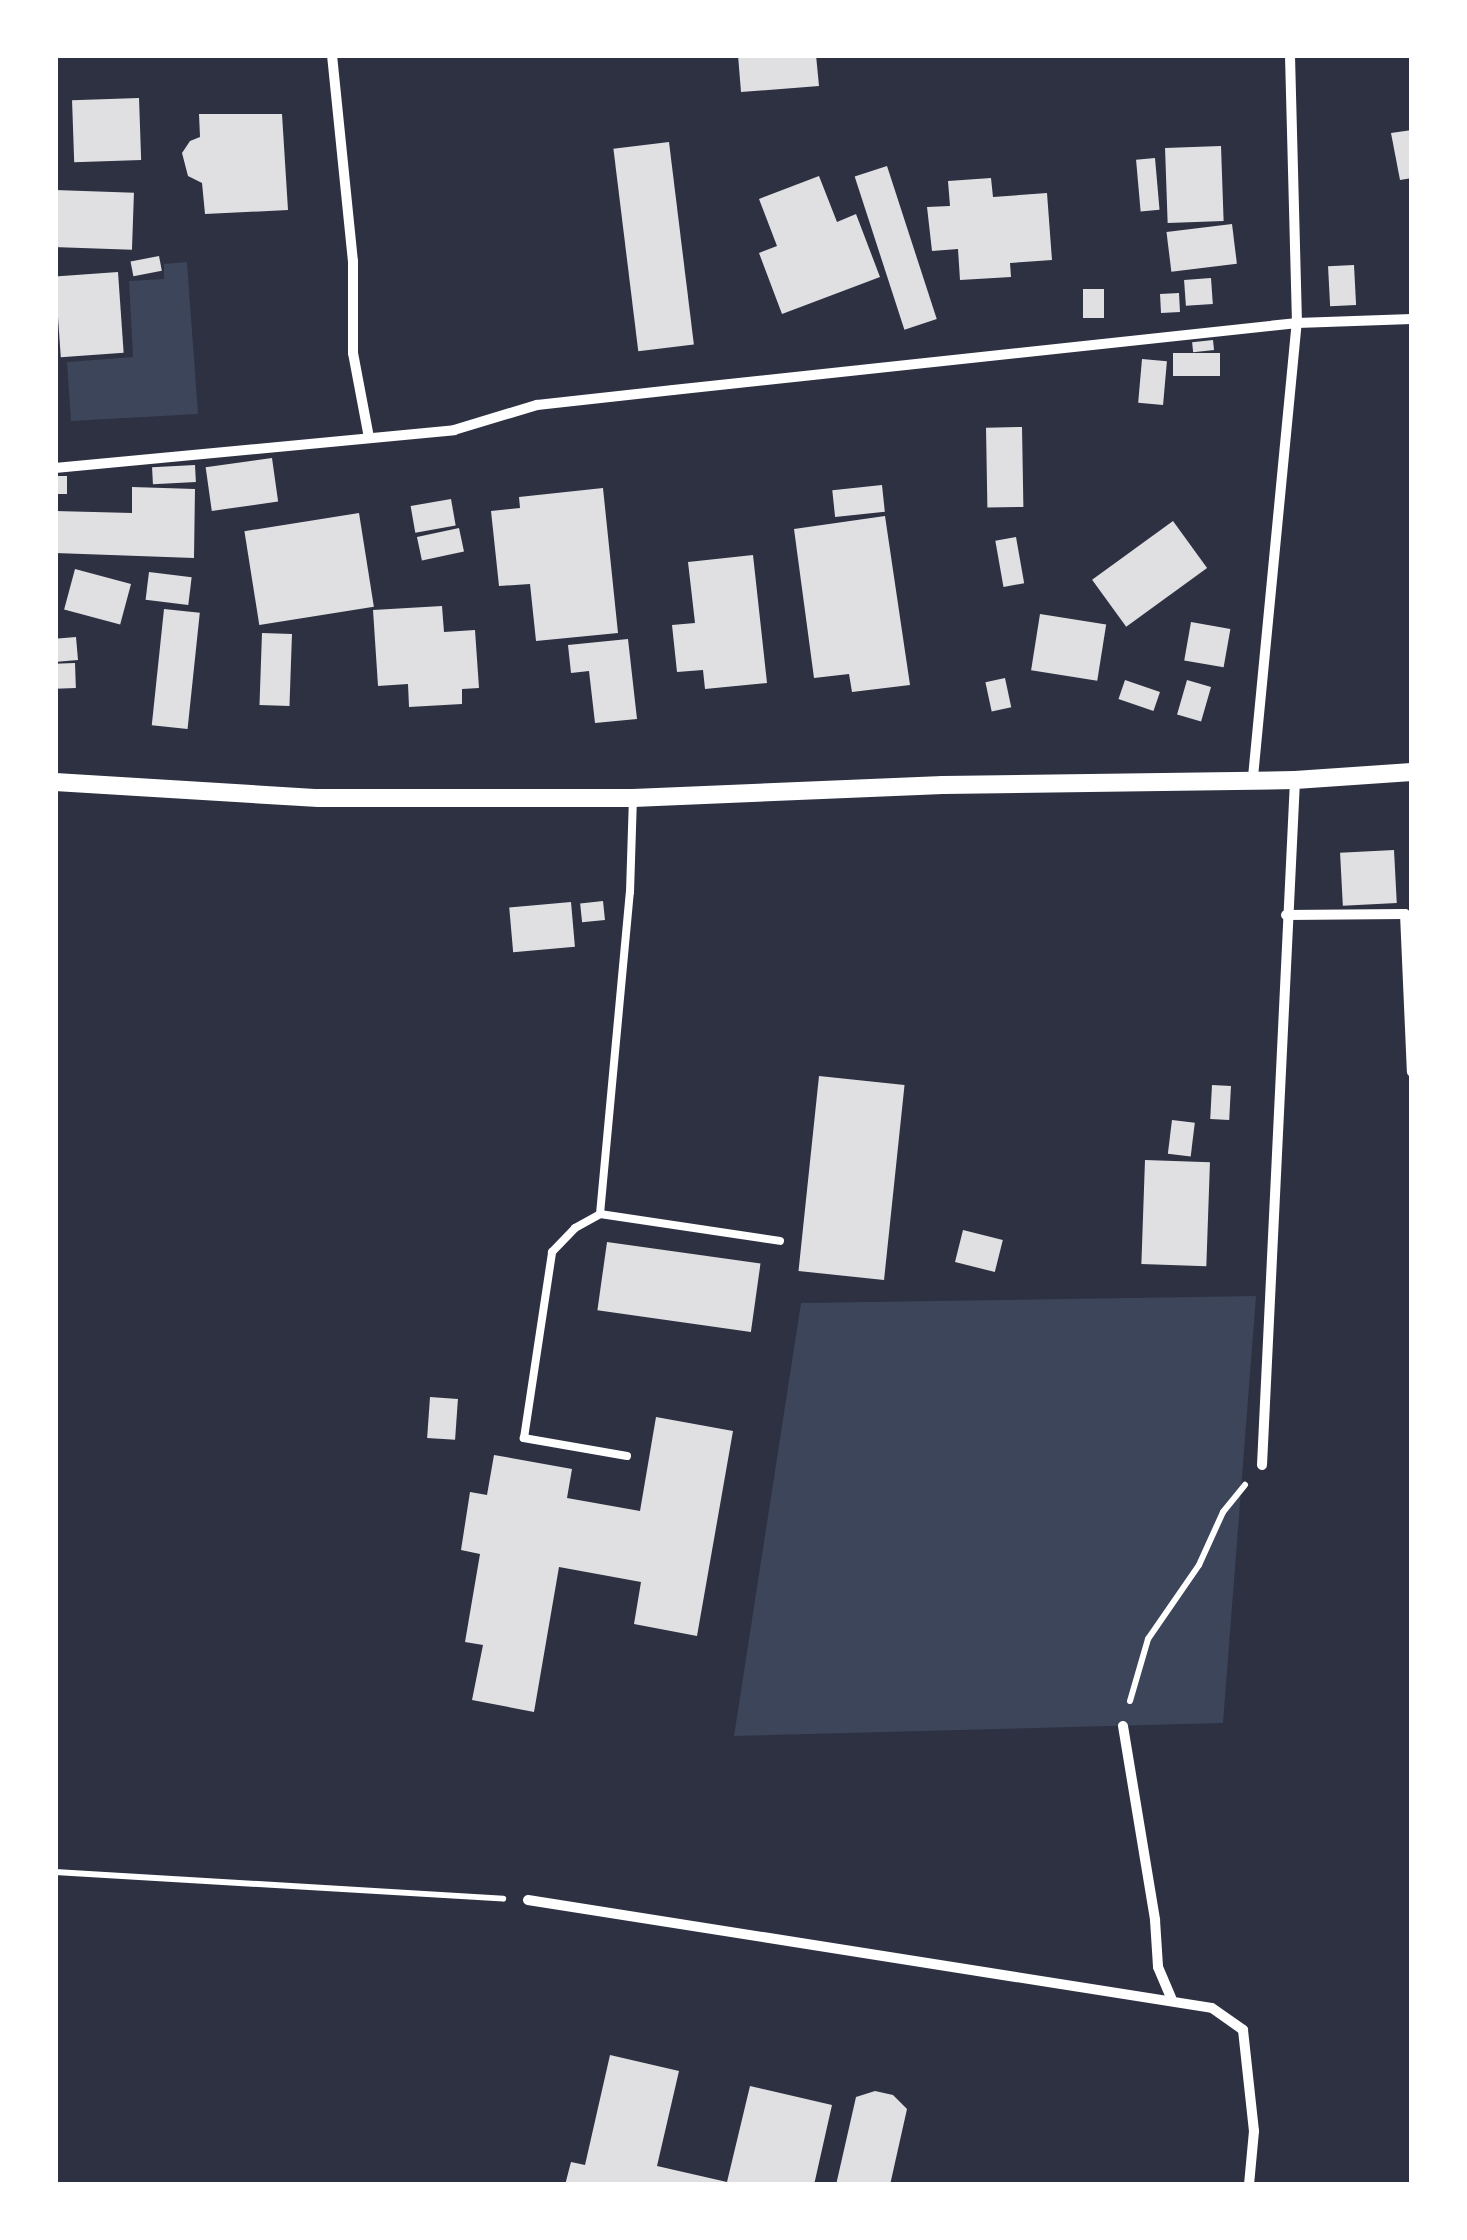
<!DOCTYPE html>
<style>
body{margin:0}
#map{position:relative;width:1467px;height:2240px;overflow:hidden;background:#2d3142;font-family:"IBM Plex Sans",sans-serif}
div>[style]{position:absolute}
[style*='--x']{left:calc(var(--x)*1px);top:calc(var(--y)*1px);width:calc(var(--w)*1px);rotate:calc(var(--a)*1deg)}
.green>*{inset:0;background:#3c4559}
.building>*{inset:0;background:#e0e0e3;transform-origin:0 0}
.path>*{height:6px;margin:-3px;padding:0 3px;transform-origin:3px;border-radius:3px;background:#fff}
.service>*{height:8px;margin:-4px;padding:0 4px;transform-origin:4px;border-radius:4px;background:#fff}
.minor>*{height:10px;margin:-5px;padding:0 5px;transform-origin:5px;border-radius:5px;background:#fff}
.tertiary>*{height:18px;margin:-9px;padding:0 9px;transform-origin:9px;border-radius:9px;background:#fff}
span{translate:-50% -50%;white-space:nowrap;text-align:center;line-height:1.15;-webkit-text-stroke:8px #fff;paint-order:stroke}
.frame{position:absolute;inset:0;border:58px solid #fff;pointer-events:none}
</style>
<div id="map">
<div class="green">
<i style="clip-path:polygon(187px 262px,198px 414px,71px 421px,67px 362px,133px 357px,129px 281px,164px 279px,164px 264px)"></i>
<i style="clip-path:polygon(1256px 1296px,1223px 1723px,734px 1736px,801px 1303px)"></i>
</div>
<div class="building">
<i style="clip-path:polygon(738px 55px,816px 55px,819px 86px,741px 92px)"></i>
<i style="left:139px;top:98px;width:62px;height:67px;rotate:88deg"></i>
<i style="clip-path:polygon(199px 114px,282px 114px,288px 210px,205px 214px,202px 183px,188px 176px,182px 153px,190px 141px,200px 137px)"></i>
<i style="clip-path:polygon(1412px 130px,1412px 178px,1400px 180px,1391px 133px)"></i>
<i style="left:669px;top:142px;width:204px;height:56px;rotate:83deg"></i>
<i style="left:1221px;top:146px;width:75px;height:56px;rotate:88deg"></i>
<i style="left:1155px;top:158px;width:52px;height:19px;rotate:85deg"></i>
<i style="left:887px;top:166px;width:161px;height:34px;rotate:72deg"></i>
<i style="clip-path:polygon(819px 176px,837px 222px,856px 214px,880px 277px,782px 314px,759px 253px,777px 246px,759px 199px)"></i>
<i style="clip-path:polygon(991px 178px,993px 197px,1047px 193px,1052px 260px,1010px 263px,1011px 277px,960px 280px,958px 249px,932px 251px,927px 207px,950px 206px,948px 181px)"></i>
<i style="left:55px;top:190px;width:79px;height:57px;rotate:2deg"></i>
<i style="left:1232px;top:224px;width:40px;height:66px;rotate:83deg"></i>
<i style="left:159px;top:256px;width:15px;height:29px;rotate:79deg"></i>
<i style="left:1354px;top:265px;width:40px;height:26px;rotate:87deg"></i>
<i style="left:118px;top:272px;width:81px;height:63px;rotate:86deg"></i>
<i style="left:1211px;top:278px;width:26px;height:27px;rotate:86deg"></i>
<i style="left:1083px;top:289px;width:21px;height:29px"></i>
<i style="left:1179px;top:293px;width:19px;height:19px;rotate:87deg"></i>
<i style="left:1213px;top:340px;width:10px;height:21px;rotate:84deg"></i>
<i style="left:1220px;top:353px;width:23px;height:47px;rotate:90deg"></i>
<i style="left:1142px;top:359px;width:25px;height:44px;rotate:5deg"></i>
<i style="left:1022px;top:427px;width:80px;height:36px;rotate:89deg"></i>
<i style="left:272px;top:458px;width:44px;height:67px;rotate:82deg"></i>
<i style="left:195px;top:465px;width:17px;height:43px;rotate:87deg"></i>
<i style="left:55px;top:476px;width:12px;height:18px"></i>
<i style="left:882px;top:485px;width:27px;height:50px;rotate:84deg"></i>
<i style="clip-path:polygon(132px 487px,195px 489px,194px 558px,55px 553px,55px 511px,132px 513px)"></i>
<i style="clip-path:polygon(603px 488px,618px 633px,536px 641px,530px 584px,499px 586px,491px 511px,520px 508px,519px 497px)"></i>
<i style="left:451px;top:499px;width:27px;height:41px;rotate:80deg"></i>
<i style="left:359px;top:513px;width:95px;height:116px;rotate:81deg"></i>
<i style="clip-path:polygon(885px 516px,910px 685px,852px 692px,849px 674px,814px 678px,794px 529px)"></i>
<i style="left:1173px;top:521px;width:58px;height:100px;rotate:54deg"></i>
<i style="left:459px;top:528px;width:24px;height:43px;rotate:78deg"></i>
<i style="left:1016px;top:537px;width:47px;height:21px;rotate:80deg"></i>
<i style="clip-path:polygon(753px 555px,767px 683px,705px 689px,703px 670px,677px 672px,672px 625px,695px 623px,688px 562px)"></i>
<i style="left:75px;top:569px;width:58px;height:42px;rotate:15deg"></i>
<i style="left:149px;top:572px;width:43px;height:28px;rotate:7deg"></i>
<i style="clip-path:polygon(442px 606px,444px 632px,475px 630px,479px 688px,462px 689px,462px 704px,409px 707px,408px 684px,378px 686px,373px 610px)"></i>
<i style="left:164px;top:609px;width:36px;height:117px;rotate:6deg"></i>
<i style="left:1040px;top:614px;width:67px;height:57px;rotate:9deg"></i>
<i style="left:1191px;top:622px;width:40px;height:39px;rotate:10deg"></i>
<i style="left:262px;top:633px;width:30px;height:72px;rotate:2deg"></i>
<i style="left:76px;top:637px;width:23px;height:21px;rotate:85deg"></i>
<i style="clip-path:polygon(628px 639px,637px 719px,595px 723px,589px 671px,571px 673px,568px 645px)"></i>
<i style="left:75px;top:663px;width:25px;height:20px;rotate:88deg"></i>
<i style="left:1005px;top:678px;width:30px;height:20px;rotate:78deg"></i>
<i style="left:1125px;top:680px;width:37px;height:20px;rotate:19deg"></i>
<i style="left:1187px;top:680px;width:25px;height:36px;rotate:16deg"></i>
<i style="left:1394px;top:850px;width:53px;height:54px;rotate:87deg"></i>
<i style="left:603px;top:901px;width:19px;height:23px;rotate:84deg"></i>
<i style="left:571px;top:902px;width:45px;height:62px;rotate:85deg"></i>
<i style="left:819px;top:1076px;width:86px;height:196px;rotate:6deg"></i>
<i style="left:1212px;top:1085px;width:19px;height:34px;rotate:3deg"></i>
<i style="left:1172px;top:1120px;width:23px;height:34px;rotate:7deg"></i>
<i style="left:1145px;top:1160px;width:65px;height:104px;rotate:2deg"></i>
<i style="left:963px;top:1230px;width:41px;height:33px;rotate:14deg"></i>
<i style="left:607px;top:1242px;width:155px;height:69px;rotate:8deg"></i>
<i style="left:430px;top:1397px;width:28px;height:41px;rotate:4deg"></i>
<i style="clip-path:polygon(656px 1417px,733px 1431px,697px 1636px,634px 1624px,641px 1582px,559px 1567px,534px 1712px,472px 1700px,483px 1645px,465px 1642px,480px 1554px,461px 1550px,470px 1492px,487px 1495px,494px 1455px,572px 1469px,567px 1498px,640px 1511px)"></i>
<i style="clip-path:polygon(610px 2055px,679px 2071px,657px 2166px,727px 2182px,750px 2086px,832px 2105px,814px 2185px,565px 2185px,571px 2162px,585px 2165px)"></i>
<i style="clip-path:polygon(875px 2091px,893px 2095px,907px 2109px,890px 2185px,836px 2185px,856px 2097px)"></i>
</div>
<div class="path">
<i style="--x:1130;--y:1701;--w:65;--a:-73.8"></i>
<i style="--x:1148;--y:1639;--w:90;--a:-55.4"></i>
<i style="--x:1199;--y:1565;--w:58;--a:-65.6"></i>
<i style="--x:1223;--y:1512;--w:35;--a:-51"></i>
<i style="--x:55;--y:1872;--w:449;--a:3.4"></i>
</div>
<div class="service">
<i style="--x:600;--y:1214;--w:182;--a:8.5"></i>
<i style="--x:627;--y:1456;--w:105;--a:-170.1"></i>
<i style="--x:524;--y:1438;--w:188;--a:-81.4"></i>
<i style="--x:552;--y:1252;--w:33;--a:-46"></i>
<i style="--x:575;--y:1228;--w:29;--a:-29"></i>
<i style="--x:600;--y:1214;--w:323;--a:-84.7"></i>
<i style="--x:630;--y:892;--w:94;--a:-88.2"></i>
</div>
<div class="minor">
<i style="--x:332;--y:55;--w:207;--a:84.2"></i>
<i style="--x:353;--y:261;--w:92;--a:90"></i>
<i style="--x:353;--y:353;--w:86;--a:79.3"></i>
<i style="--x:55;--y:468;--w:401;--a:-5.4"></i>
<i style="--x:454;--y:430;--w:87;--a:-16.8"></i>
<i style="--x:537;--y:405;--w:137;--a:-6.3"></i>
<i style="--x:673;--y:390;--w:628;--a:-6.13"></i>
<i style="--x:1297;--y:323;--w:115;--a:-2"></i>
<i style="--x:1253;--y:777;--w:456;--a:-84.5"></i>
<i style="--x:1297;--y:323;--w:268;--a:-91.5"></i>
<i style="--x:1286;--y:915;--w:119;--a:-0.5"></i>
<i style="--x:1405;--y:914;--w:158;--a:87.5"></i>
<i style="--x:1262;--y:1465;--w:686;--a:-87.24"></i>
<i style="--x:1123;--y:1726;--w:197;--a:80.6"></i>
<i style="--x:1155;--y:1920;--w:47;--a:86.3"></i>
<i style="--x:1158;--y:1967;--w:34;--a:67"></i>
<i style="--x:528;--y:1900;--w:692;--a:8.97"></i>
<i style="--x:1212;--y:2008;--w:38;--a:35"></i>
<i style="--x:1243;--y:2030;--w:102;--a:83.8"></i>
<i style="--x:1254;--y:2131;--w:54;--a:95.3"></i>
</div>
<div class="tertiary">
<i style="--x:55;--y:782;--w:264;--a:3.5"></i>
<i style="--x:319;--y:798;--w:314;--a:0"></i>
<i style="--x:633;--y:798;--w:310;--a:-2.4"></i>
<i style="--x:943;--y:785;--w:352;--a:-0.8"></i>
<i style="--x:1295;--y:780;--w:117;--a:-3.9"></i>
</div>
<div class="frame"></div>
</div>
